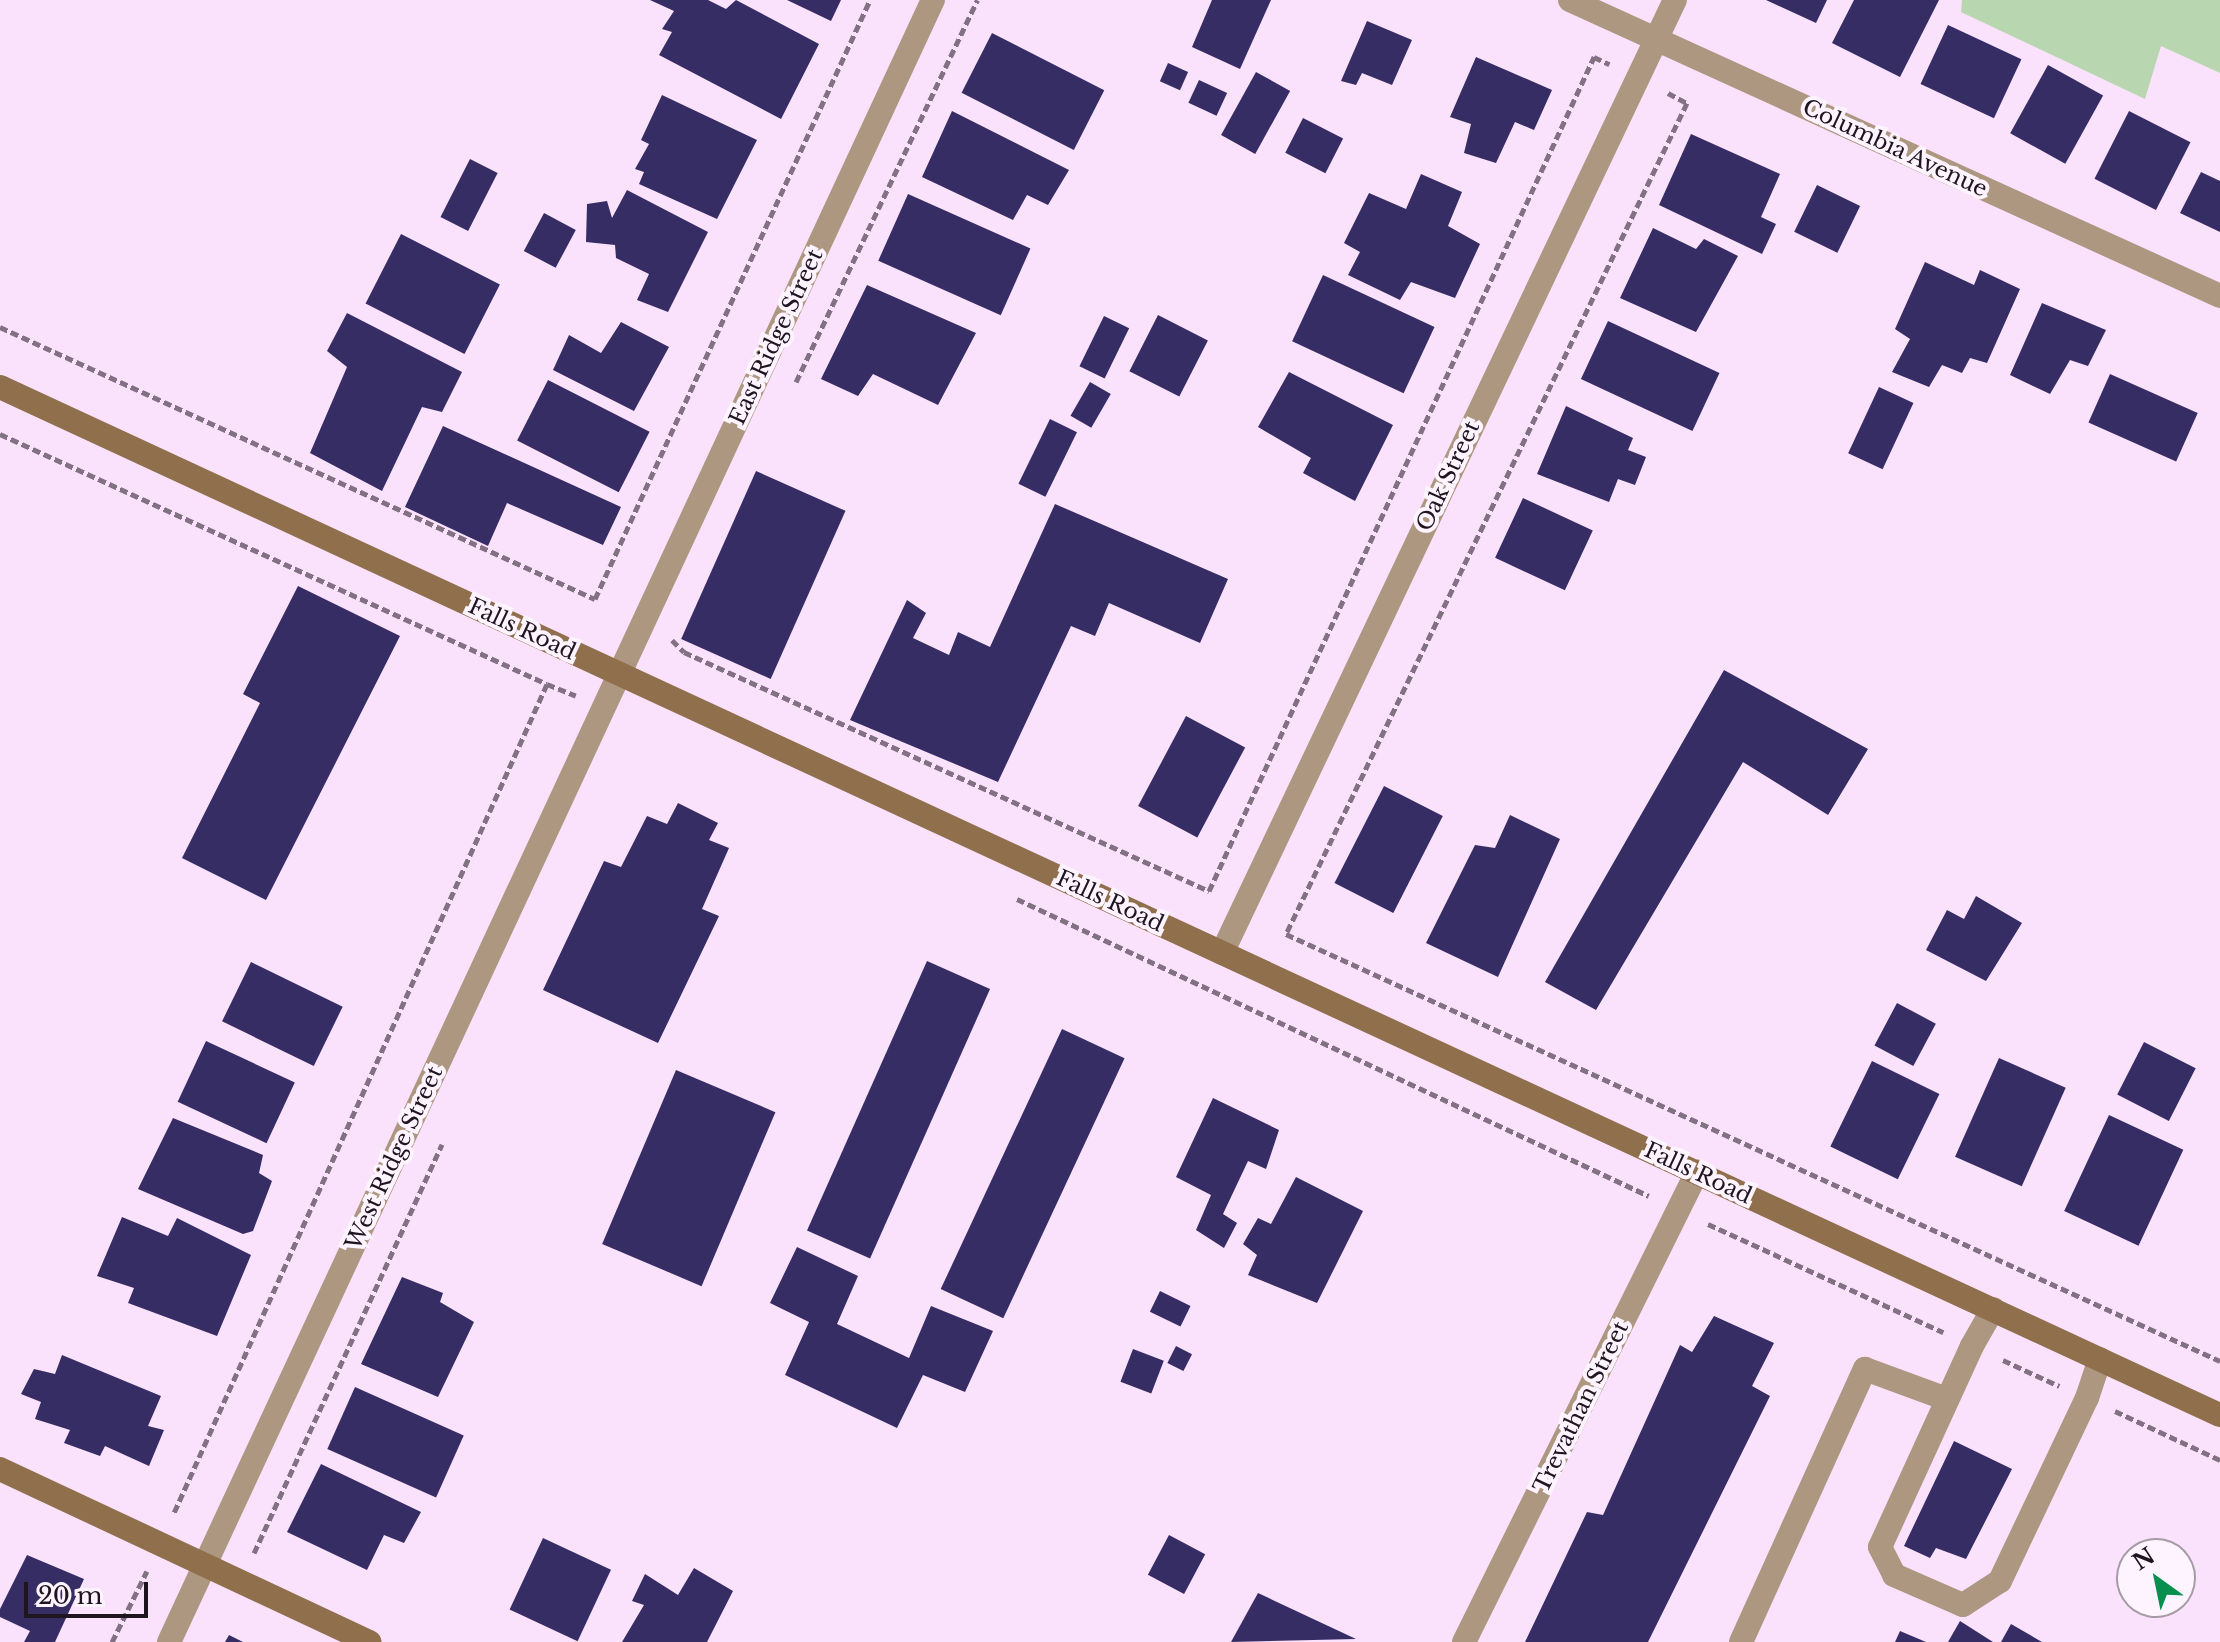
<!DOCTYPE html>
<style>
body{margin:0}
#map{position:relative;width:2220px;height:1642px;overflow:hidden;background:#fae1fc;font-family:"Libre Baskerville",serif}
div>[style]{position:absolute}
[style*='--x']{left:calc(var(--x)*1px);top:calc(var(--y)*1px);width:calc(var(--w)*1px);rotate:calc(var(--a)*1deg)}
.green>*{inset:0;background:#b8d7b1}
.building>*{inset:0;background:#362d65;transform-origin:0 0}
.path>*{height:5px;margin-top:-2.5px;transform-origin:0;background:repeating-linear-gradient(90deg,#817183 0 8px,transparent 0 12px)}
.lane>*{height:24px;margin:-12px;padding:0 12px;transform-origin:12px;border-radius:12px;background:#ad9780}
.street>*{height:24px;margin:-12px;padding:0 12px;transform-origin:12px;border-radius:12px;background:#ad9780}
.secondary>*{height:24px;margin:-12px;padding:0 12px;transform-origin:12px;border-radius:12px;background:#8f6f4c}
span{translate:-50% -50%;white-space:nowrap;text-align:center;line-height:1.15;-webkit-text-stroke:8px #fef4ff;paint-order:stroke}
.street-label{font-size:22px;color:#1e151f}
.north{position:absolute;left:2116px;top:1538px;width:80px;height:80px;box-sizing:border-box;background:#fef4ff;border:2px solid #a49ba5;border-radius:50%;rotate:327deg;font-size:22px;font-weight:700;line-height:32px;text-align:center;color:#1e151f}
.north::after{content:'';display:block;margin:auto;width:28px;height:36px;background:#098f4d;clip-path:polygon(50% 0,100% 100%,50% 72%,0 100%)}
.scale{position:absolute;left:24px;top:1582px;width:124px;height:36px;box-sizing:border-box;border:4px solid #1e151f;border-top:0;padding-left:10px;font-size:24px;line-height:28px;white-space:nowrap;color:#1e151f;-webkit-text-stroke:6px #fef4ff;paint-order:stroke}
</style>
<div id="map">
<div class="green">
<i style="clip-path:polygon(1962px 0,2220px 0,2220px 73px,2161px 46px,2145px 99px,1961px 12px)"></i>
</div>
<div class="building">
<i style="clip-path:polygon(650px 0,708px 0,726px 9px,736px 0,819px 44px,781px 119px,659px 55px,672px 32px,662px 29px,674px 11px)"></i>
<i style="clip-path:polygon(787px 0,841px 0,831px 21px)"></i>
<i style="clip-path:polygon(1212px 0,1271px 0,1240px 69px,1192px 47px)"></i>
<i style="clip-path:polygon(1766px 0,1827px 0,1816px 23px)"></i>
<i style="clip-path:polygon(1854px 0,1939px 0,1900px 77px,1832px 43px)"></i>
<i style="clip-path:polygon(1367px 21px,1412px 40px,1392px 85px,1362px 73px,1356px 85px,1341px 81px)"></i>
<i style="left:1948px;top:25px;width:81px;height:65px;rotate:25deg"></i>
<i style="left:992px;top:33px;width:126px;height:67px;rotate:27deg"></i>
<i style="clip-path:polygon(1476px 57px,1552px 90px,1534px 130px,1515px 122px,1496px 163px,1464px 153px,1471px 124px,1450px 117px)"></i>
<i style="left:1168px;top:63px;width:22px;height:20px;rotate:24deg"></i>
<i style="left:2048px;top:65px;width:63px;height:78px;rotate:29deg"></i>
<i style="left:1256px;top:72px;width:39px;height:72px;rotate:29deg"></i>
<i style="left:1199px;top:80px;width:31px;height:25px;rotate:25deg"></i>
<i style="clip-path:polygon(662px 95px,757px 140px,717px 219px,639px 184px,644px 172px,635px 169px,649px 144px,641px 140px)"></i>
<i style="clip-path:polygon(952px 111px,1069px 170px,1048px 205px,1027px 195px,1013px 220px,922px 177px)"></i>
<i style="left:2129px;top:111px;width:69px;height:76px;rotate:27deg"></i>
<i style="left:1303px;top:118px;width:45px;height:39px;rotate:27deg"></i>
<i style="clip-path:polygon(1691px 134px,1780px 174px,1761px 217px,1776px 224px,1762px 254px,1659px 205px)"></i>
<i style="left:470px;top:159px;width:31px;height:65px;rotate:27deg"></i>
<i style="clip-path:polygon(2201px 172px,2220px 181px,2220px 232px,2180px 213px)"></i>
<i style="clip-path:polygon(1421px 174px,1462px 192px,1448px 226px,1480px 244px,1455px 298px,1411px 282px,1400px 300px,1348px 275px,1360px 252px,1344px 243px,1369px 193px,1406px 209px)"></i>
<i style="left:1817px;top:185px;width:48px;height:52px;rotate:26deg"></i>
<i style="clip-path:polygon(627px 190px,708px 232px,668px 312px,637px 300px,649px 274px,616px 258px,615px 245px,586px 242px,587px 204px,607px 201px,612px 218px)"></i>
<i style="left:908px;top:194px;width:134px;height:73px;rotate:24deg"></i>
<i style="left:544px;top:213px;width:36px;height:43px;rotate:28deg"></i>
<i style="clip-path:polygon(1653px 228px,1696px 249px,1704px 239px,1738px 256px,1696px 332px,1620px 298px)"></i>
<i style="left:401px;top:234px;width:111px;height:78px;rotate:27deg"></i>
<i style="clip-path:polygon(1925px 262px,1974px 285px,1980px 270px,2020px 289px,1987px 363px,1970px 358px,1962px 373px,1942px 365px,1929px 387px,1892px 372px,1910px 339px,1895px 329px)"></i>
<i style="left:1323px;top:275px;width:123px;height:73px;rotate:25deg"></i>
<i style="clip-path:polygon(867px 285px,976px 333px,938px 405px,873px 374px,858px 396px,821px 379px)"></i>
<i style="clip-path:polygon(2042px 303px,2106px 330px,2088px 366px,2070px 360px,2050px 394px,2010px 375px)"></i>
<i style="clip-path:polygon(347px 313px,462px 372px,442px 412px,422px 407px,382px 491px,310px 453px,347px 367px,327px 351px)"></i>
<i style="left:1158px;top:315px;width:56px;height:63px;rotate:27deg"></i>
<i style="left:1104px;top:316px;width:28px;height:56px;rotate:26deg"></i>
<i style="left:1608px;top:321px;width:123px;height:64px;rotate:25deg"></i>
<i style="clip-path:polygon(621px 322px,669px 347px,634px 411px,553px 370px,569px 335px,601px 353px)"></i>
<i style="clip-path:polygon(1289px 372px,1393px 425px,1355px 501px,1303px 473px,1311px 458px,1258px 427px)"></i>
<i style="left:2110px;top:374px;width:96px;height:53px;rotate:24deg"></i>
<i style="left:548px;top:380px;width:114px;height:68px;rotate:27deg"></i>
<i style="left:1090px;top:382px;width:24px;height:39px;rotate:30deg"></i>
<i style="left:1879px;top:387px;width:38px;height:73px;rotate:25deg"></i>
<i style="clip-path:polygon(1566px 406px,1633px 438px,1628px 450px,1646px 457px,1635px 485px,1618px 479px,1609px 502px,1537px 474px)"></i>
<i style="left:1050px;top:419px;width:30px;height:72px;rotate:26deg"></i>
<i style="clip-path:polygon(443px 426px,621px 507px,603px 545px,507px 503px,488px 546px,405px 507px)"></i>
<i style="left:756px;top:471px;width:98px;height:184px;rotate:24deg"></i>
<i style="left:1523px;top:498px;width:77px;height:66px;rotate:25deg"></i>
<i style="clip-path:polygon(1055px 504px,1228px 579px,1200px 643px,1109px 603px,1095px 636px,1071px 626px,998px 782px,850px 720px,907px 600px,926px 613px,913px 638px,949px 655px,958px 632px,990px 647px)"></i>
<i style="clip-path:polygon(298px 586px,400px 636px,266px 900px,182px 858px,260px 703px,243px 694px)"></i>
<i style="clip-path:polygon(1724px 670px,1868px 749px,1828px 815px,1743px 762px,1596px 1010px,1545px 982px)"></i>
<i style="left:1186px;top:716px;width:67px;height:102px;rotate:28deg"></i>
<i style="left:1384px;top:786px;width:66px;height:109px;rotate:27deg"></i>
<i style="clip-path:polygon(678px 803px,718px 823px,709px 840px,729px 848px,702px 909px,719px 916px,658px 1043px,543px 990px,604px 861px,621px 867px,647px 816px,667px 824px)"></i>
<i style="clip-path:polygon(1510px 815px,1560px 839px,1498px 977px,1426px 943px,1475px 845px,1495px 848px)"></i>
<i style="clip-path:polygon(1976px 896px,2022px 923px,1986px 981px,1926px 950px,1947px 910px,1964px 919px)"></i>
<i style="left:927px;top:961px;width:69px;height:295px;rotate:24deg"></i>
<i style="left:251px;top:962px;width:102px;height:66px;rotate:26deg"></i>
<i style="left:1897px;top:1003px;width:44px;height:48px;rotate:28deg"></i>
<i style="left:1062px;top:1029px;width:69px;height:287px;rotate:25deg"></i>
<i style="left:206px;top:1041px;width:98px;height:67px;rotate:25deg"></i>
<i style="left:2144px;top:1042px;width:58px;height:59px;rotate:27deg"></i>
<i style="left:1999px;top:1058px;width:73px;height:108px;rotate:24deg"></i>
<i style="left:1872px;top:1061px;width:75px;height:95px;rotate:26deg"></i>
<i style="left:676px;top:1070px;width:108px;height:189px;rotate:23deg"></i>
<i style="clip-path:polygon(1213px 1098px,1279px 1130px,1266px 1169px,1248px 1161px,1223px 1214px,1237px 1223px,1224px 1248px,1196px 1230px,1211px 1195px,1176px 1177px)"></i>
<i style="left:2109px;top:1115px;width:82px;height:106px;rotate:25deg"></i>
<i style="clip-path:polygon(173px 1118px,263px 1155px,259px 1173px,272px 1181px,253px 1231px,243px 1234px,138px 1189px)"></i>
<i style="clip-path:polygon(1296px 1177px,1363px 1211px,1317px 1303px,1248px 1275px,1257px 1255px,1243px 1244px,1258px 1218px,1271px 1224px)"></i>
<i style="clip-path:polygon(122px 1217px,168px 1236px,177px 1218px,251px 1255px,217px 1336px,128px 1303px,134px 1288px,97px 1276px)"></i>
<i style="clip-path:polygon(797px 1247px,858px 1276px,837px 1324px,909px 1358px,931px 1306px,993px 1331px,965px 1392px,923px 1375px,897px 1428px,785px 1375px,809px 1322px,770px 1303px)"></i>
<i style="clip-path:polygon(402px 1277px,443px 1293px,440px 1302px,474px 1322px,438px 1397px,361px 1364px)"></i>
<i style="left:1160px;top:1291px;width:34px;height:23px;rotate:26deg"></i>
<i style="clip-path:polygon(1714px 1316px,1774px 1343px,1752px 1386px,1770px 1396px,1648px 1642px,1525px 1642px,1587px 1512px,1603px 1515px,1680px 1345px,1692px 1352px)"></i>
<i style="left:1176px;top:1346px;width:18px;height:19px;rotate:27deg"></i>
<i style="left:1133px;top:1349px;width:33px;height:35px;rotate:21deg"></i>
<i style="clip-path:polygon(62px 1355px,161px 1396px,148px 1426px,164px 1430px,149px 1466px,105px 1446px,100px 1456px,64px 1443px,70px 1430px,35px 1419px,41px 1402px,21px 1394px,34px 1369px,55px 1374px)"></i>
<i style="left:355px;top:1387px;width:119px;height:68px;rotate:24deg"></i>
<i style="clip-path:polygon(1954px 1441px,2012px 1469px,1966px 1559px,1936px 1548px,1930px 1558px,1904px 1546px)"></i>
<i style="clip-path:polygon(321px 1464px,421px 1512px,404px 1543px,384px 1535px,367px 1570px,287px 1532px)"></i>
<i style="left:1169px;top:1535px;width:41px;height:45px;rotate:28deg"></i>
<i style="left:543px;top:1538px;width:75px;height:79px;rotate:25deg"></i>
<i style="clip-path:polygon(27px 1555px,84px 1579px,55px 1642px,24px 1642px,30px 1631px,0 1617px,0 1609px)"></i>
<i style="clip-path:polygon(694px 1568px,733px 1591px,707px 1642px,622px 1642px,644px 1605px,632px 1601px,645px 1574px,678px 1595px)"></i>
<i style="clip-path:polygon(1258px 1593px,1356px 1639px,1231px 1642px)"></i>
<i style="clip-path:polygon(1960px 1621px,1993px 1642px,1948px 1642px)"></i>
<i style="clip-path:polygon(2011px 1624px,2042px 1642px,2001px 1642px)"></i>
<i style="clip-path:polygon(1900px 1631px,1926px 1642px,1895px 1642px)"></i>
<i style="clip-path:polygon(229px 1635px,243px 1642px,225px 1642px)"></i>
</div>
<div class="path">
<i style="--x:1668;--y:93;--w:21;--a:28"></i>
<i style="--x:1687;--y:103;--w:923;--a:115.76"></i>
<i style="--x:1286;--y:934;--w:1027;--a:24.57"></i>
<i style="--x:0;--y:327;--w:654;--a:24.57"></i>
<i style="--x:595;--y:599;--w:659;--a:-65.34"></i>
<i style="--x:796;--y:382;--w:423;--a:-64.6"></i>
<i style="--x:0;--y:434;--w:601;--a:24.56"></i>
<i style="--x:547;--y:684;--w:911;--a:114.23"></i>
<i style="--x:672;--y:640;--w:17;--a:45"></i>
<i style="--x:684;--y:652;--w:577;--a:24.48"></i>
<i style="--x:1209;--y:891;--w:919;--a:-65.22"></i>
<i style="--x:1594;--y:57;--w:17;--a:25"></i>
<i style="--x:547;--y:684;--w:31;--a:22"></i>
<i style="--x:1017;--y:899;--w:698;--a:25.17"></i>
<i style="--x:1708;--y:1224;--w:259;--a:24.7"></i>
<i style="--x:2003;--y:1360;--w:62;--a:24.9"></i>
<i style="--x:2115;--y:1411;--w:116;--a:25"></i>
<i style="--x:254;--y:1553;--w:450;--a:-65.3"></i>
<i style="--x:112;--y:1642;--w:79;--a:-63.8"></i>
</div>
<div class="lane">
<i style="--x:1993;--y:1309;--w:43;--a:119.6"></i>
<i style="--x:1972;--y:1346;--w:221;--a:114.6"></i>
<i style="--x:1880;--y:1547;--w:31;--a:63"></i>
<i style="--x:1894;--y:1575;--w:75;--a:23.5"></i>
<i style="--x:1963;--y:1605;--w:44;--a:-33"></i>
<i style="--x:2000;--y:1581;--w:203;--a:-64.6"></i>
<i style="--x:2087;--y:1398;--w:41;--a:-71.6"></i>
<i style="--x:1741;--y:1642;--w:300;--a:-65.6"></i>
<i style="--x:1865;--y:1369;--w:87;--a:20.1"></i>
</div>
<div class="street">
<i style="--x:1570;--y:0;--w:714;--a:24.48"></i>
<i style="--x:1222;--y:953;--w:1055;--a:-64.58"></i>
<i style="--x:169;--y:1642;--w:1811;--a:-65.05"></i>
<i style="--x:1464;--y:1642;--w:525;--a:-63.63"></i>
</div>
<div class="secondary">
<i style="--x:0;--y:387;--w:2446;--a:24.85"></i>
<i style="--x:0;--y:1469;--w:408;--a:25.1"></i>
</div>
<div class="street-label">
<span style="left:1895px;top:148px;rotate:25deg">Columbia Avenue</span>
<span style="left:776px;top:337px;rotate:-65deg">East Ridge Street</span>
<span style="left:1448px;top:476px;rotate:-65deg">Oak Street</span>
<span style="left:522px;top:629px;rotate:25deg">Falls Road</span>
<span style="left:1110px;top:901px;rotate:25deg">Falls Road</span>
<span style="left:394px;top:1158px;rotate:-65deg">West Ridge Street</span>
<span style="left:1698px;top:1173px;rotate:25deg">Falls Road</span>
<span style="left:1581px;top:1407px;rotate:-64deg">Trevathan Street</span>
</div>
<div class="north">N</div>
<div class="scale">20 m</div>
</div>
